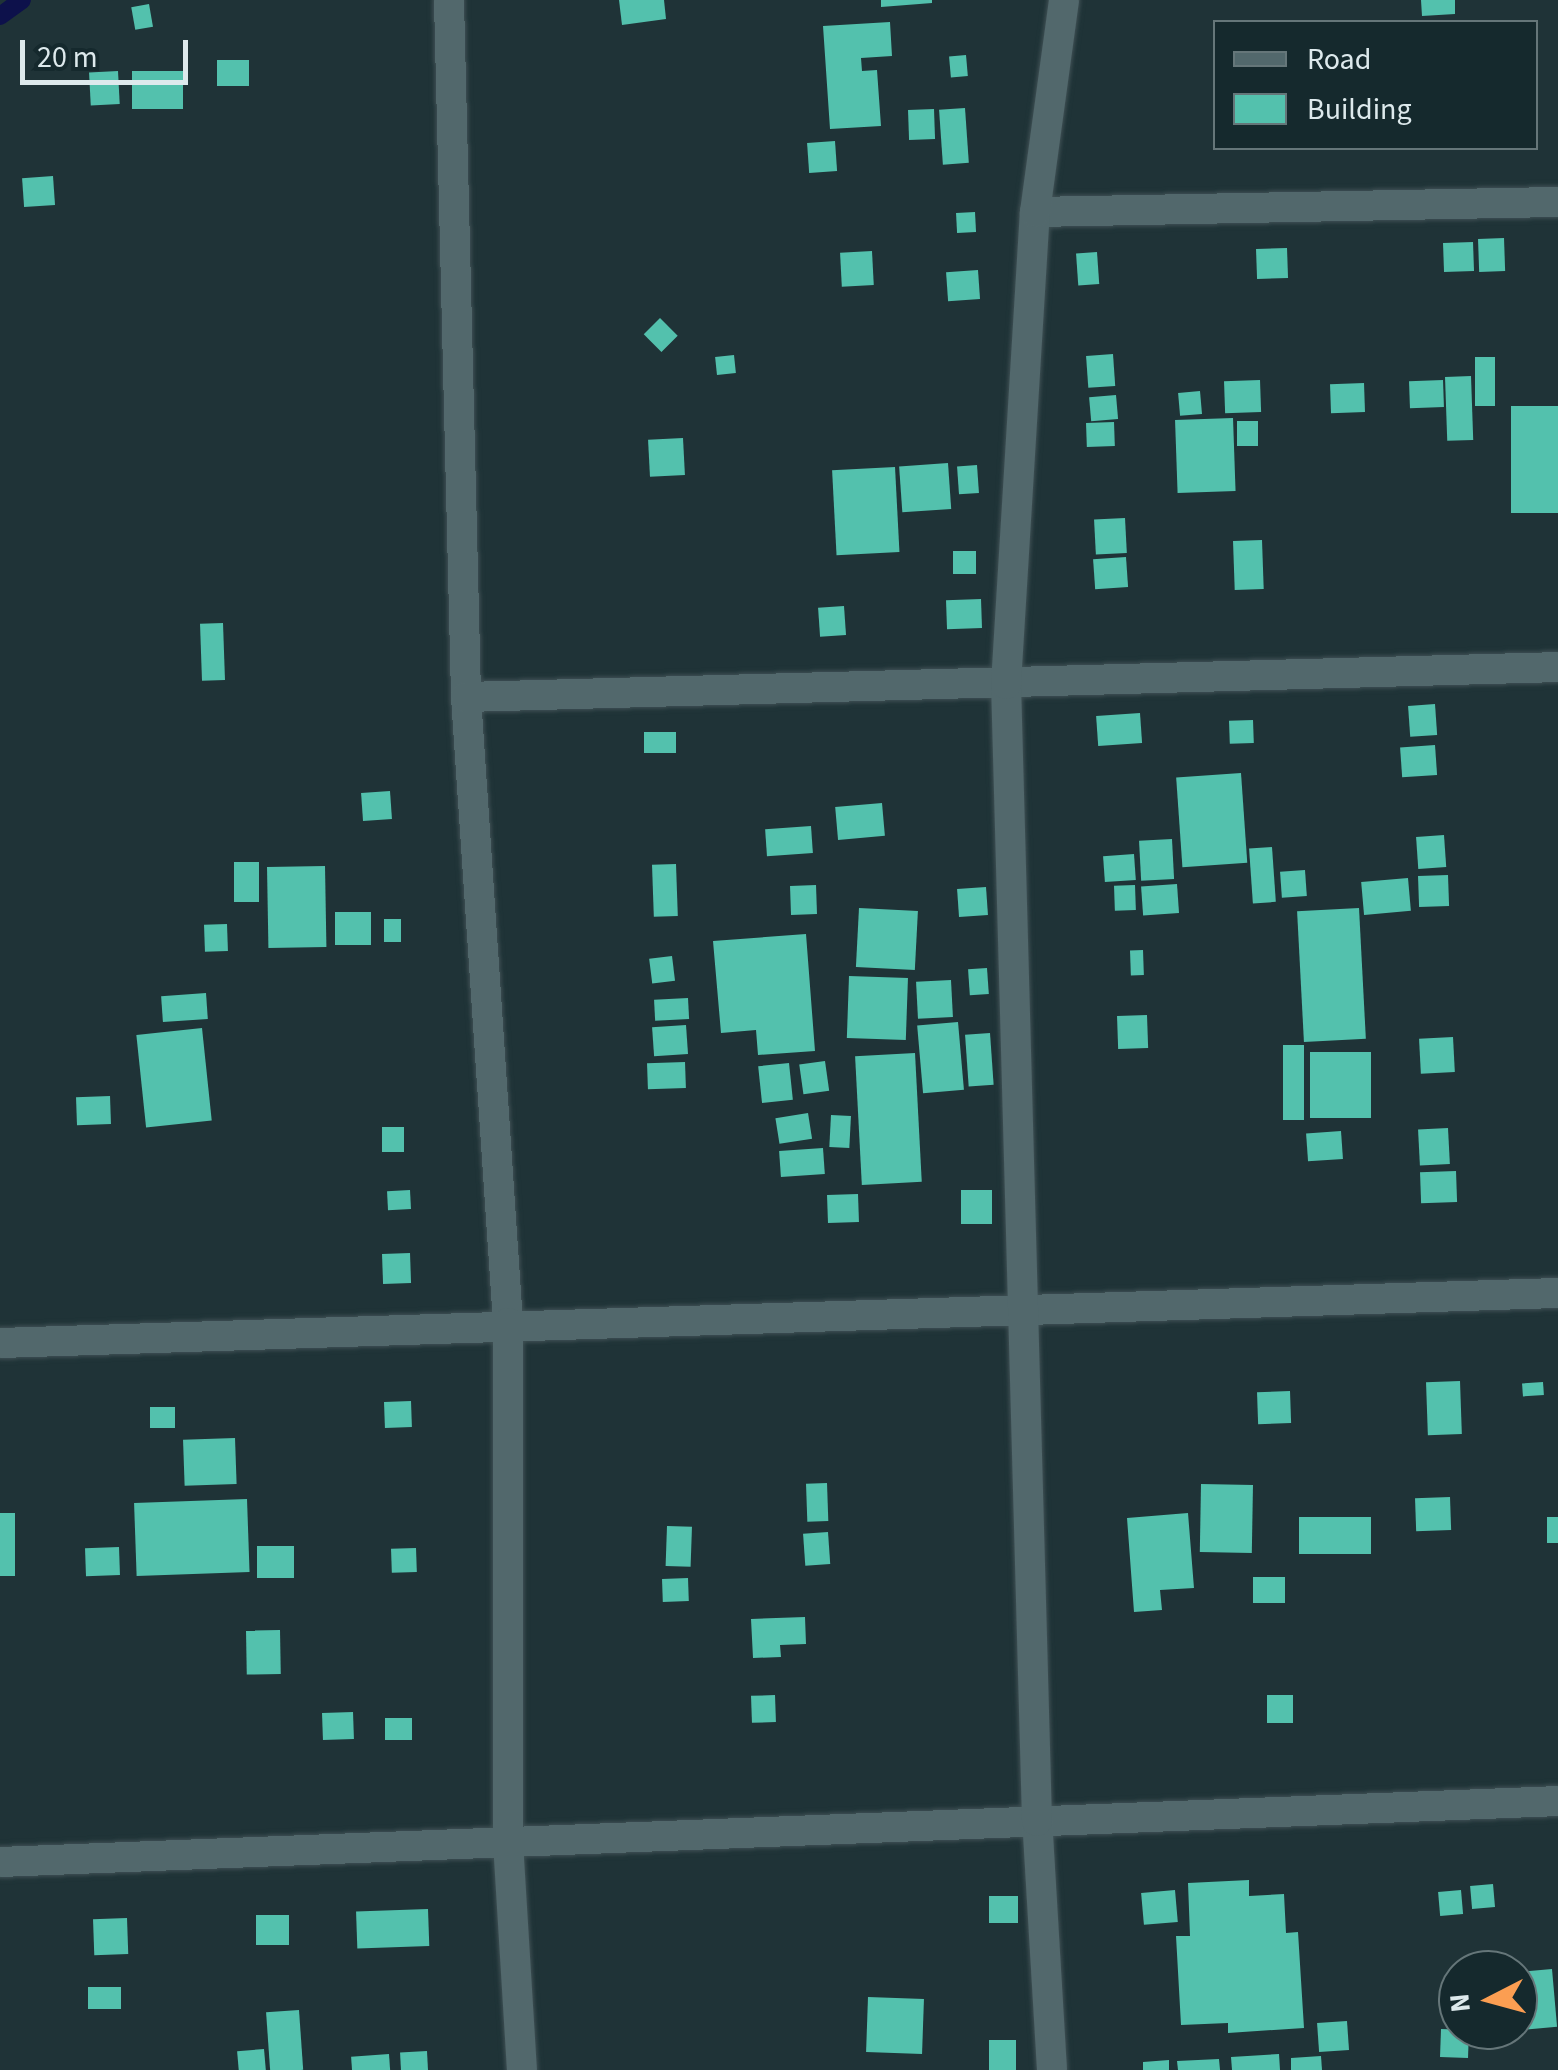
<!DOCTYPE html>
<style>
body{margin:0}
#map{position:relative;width:1558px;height:2070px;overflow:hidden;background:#1f3337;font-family:"Source Sans 3",sans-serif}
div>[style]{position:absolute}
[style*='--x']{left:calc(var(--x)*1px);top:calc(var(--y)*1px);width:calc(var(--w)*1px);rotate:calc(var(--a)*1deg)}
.stream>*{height:18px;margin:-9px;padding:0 9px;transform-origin:9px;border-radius:9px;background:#0d114b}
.building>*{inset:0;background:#53c1ad;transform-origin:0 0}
.roads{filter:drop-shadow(0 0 2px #3f5054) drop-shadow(0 0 2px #3f5054)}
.minor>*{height:30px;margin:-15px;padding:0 15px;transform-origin:15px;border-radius:15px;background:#52686c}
span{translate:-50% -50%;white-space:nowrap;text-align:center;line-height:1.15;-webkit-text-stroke:10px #15292d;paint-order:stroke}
.legend{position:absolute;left:1213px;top:20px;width:325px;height:130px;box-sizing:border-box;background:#15292d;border:2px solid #657679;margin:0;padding:12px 18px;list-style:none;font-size:30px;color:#dde9ec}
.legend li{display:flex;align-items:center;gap:20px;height:50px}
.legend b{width:50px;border:2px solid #657679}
.north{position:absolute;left:1438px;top:1950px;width:100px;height:100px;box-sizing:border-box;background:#15292d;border:2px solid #657679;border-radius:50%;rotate:264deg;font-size:28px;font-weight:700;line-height:40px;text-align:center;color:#dde9ec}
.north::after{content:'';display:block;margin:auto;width:35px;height:45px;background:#fb9e52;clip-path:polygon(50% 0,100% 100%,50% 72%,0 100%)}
.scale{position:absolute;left:20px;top:40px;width:168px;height:45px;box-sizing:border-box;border:5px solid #dde9ec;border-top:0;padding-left:12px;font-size:30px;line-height:35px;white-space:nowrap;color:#dde9ec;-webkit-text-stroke:8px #15292d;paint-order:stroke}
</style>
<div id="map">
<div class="stream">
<i style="--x:0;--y:16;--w:27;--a:-36"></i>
</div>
<div class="building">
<i style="clip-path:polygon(619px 0,664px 0,666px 19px,622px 25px)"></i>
<i style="clip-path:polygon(881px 0,932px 0,932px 3px,881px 7px)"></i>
<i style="clip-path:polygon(1421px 0,1455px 0,1455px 14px,1422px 16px)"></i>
<i style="left:149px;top:4px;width:23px;height:18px;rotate:80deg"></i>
<i style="clip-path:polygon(890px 22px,892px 56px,861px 58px,862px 71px,877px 70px,881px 126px,830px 129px,823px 26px)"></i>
<i style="left:966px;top:55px;width:21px;height:17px;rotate:85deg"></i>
<i style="left:217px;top:60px;width:32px;height:26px"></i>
<i style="left:118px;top:71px;width:33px;height:29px;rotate:87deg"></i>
<i style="left:132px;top:71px;width:51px;height:38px"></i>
<i style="left:965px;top:108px;width:55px;height:26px;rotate:86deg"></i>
<i style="left:934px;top:109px;width:30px;height:26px;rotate:88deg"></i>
<i style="left:835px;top:141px;width:30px;height:28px;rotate:86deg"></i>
<i style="left:53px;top:176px;width:29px;height:31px;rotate:86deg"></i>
<i style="left:975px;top:212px;width:20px;height:19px;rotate:87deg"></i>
<i style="left:1504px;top:238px;width:33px;height:26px;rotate:88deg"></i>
<i style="left:1473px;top:242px;width:29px;height:30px;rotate:88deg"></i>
<i style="left:1287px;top:248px;width:30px;height:31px;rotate:88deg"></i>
<i style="left:872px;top:251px;width:34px;height:32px;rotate:87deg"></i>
<i style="left:1097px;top:252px;width:32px;height:21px;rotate:86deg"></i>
<i style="left:978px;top:270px;width:29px;height:32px;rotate:86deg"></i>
<i style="left:660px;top:318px;width:25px;height:23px;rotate:45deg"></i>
<i style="left:1113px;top:354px;width:32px;height:27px;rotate:86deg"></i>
<i style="left:734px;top:355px;width:18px;height:19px;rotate:84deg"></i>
<i style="left:1475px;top:357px;width:20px;height:49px"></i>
<i style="left:1471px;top:376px;width:64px;height:26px;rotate:88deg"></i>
<i style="left:1260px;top:380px;width:32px;height:36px;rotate:88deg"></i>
<i style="left:1443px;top:380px;width:27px;height:34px;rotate:88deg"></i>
<i style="left:1364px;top:383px;width:29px;height:34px;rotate:88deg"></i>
<i style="left:1200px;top:391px;width:23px;height:22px;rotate:85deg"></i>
<i style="left:1116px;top:395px;width:24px;height:27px;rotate:85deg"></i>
<i style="left:1558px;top:406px;width:107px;height:47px;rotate:90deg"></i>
<i style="left:1233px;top:418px;width:73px;height:58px;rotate:88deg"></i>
<i style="left:1237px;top:421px;width:21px;height:25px"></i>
<i style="left:1114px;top:422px;width:24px;height:28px;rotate:88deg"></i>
<i style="left:683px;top:438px;width:37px;height:35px;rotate:87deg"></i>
<i style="left:948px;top:463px;width:46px;height:49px;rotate:86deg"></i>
<i style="left:977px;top:465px;width:28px;height:20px;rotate:86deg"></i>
<i style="left:895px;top:467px;width:85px;height:63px;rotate:87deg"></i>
<i style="left:1125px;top:518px;width:35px;height:31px;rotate:87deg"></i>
<i style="left:1262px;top:540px;width:49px;height:29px;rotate:88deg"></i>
<i style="left:976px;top:551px;width:23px;height:23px;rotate:90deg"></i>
<i style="left:1126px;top:557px;width:30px;height:33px;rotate:86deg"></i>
<i style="left:981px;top:599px;width:29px;height:35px;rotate:88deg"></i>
<i style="left:844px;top:606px;width:29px;height:26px;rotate:86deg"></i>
<i style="left:223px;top:623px;width:57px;height:23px;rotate:88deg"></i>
<i style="left:1435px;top:704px;width:31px;height:27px;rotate:86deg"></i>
<i style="left:1140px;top:713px;width:30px;height:44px;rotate:86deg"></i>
<i style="left:1253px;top:720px;width:23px;height:24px;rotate:88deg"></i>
<i style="left:644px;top:732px;width:32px;height:21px"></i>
<i style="left:1435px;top:745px;width:30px;height:35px;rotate:86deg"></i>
<i style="left:1241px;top:773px;width:90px;height:65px;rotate:86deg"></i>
<i style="left:390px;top:791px;width:28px;height:29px;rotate:86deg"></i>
<i style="left:882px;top:803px;width:33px;height:47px;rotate:85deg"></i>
<i style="left:811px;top:826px;width:27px;height:46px;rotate:86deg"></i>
<i style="left:1444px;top:835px;width:32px;height:28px;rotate:86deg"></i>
<i style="left:1172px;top:839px;width:40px;height:33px;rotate:87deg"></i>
<i style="left:1272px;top:847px;width:55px;height:23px;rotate:86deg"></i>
<i style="left:1134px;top:854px;width:26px;height:31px;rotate:86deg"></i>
<i style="left:259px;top:862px;width:40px;height:25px;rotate:90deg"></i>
<i style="left:676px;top:864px;width:52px;height:24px;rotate:88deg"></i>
<i style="left:325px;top:866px;width:81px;height:58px;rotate:89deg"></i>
<i style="left:1305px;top:870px;width:26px;height:25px;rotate:86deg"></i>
<i style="left:1448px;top:875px;width:31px;height:30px;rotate:88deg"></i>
<i style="left:1408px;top:878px;width:33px;height:47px;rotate:85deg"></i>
<i style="left:1177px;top:884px;width:29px;height:36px;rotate:86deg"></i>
<i style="left:816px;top:885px;width:29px;height:26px;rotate:88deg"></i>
<i style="left:1135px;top:885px;width:25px;height:21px;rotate:88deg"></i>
<i style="left:986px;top:887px;width:28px;height:29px;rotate:86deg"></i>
<i style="left:859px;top:908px;width:59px;height:59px;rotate:3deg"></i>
<i style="left:1359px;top:908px;width:131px;height:62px;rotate:87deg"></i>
<i style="left:371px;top:912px;width:33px;height:36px;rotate:90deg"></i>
<i style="left:384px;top:919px;width:17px;height:23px"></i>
<i style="left:227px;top:924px;width:27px;height:23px;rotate:88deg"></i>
<i style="clip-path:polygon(806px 934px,815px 1051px,758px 1055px,756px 1030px,721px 1033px,713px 941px)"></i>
<i style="left:1143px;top:950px;width:25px;height:13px;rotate:88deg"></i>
<i style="left:672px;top:956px;width:25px;height:23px;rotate:83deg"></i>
<i style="left:987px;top:968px;width:26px;height:19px;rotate:86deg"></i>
<i style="left:849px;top:976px;width:59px;height:62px;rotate:2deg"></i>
<i style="left:951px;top:980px;width:37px;height:35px;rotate:87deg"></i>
<i style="left:206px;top:993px;width:26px;height:45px;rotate:86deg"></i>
<i style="left:688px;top:998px;width:21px;height:34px;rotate:87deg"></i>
<i style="left:1147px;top:1015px;width:33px;height:30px;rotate:88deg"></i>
<i style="left:958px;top:1022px;width:68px;height:41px;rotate:85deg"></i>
<i style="left:686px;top:1025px;width:29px;height:34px;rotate:86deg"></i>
<i style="left:202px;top:1028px;width:93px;height:66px;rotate:84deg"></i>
<i style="left:990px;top:1033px;width:52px;height:25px;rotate:86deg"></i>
<i style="left:1453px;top:1037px;width:35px;height:34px;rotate:87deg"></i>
<i style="left:1283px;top:1045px;width:21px;height:75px"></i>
<i style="left:1310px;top:1052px;width:61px;height:66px"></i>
<i style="left:915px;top:1053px;width:129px;height:60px;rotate:87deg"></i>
<i style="left:825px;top:1061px;width:30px;height:26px;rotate:82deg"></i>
<i style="left:685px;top:1062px;width:26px;height:38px;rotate:88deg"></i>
<i style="left:789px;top:1063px;width:37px;height:31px;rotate:84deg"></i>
<i style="left:110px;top:1096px;width:28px;height:34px;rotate:88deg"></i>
<i style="left:808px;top:1113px;width:26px;height:33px;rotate:81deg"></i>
<i style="left:831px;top:1115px;width:20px;height:32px;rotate:3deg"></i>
<i style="left:382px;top:1127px;width:22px;height:25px"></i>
<i style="left:1448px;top:1128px;width:36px;height:30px;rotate:87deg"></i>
<i style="left:1341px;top:1131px;width:28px;height:35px;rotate:86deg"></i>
<i style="left:823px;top:1148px;width:26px;height:44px;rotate:86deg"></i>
<i style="left:1456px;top:1171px;width:31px;height:36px;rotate:88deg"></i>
<i style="left:410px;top:1190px;width:19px;height:23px;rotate:87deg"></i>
<i style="left:961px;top:1190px;width:31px;height:34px"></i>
<i style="left:858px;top:1194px;width:28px;height:31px;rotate:88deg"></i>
<i style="left:410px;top:1253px;width:30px;height:28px;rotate:88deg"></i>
<i style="left:1460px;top:1381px;width:53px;height:34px;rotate:88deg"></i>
<i style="left:1543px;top:1382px;width:13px;height:21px;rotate:86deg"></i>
<i style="left:1290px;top:1391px;width:32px;height:33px;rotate:88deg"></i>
<i style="left:411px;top:1401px;width:26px;height:27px;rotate:88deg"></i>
<i style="left:150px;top:1407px;width:25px;height:21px"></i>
<i style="left:235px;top:1438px;width:46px;height:52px;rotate:88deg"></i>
<i style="left:827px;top:1483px;width:38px;height:21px;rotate:88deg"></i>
<i style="left:1201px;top:1484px;width:52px;height:68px;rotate:1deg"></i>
<i style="left:1450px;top:1497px;width:33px;height:35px;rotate:88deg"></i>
<i style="left:247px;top:1499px;width:73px;height:113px;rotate:88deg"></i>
<i style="left:0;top:1513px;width:15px;height:63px"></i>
<i style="clip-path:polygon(1188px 1513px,1194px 1588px,1160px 1590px,1162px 1610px,1134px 1612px,1127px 1518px)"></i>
<i style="left:1371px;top:1517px;width:37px;height:72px;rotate:90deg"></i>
<i style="left:1547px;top:1517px;width:11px;height:26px"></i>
<i style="left:667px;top:1526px;width:25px;height:40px;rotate:2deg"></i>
<i style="left:828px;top:1532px;width:32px;height:25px;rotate:86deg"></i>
<i style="left:294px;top:1546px;width:32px;height:37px;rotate:90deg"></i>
<i style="left:119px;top:1547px;width:28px;height:34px;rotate:88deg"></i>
<i style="left:416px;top:1548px;width:24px;height:25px;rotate:88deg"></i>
<i style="left:1253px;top:1577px;width:32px;height:26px"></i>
<i style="left:688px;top:1578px;width:23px;height:26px;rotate:88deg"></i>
<i style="clip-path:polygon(805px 1617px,806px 1644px,780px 1645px,781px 1657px,753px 1658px,751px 1619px)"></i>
<i style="left:280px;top:1630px;width:44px;height:34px;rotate:89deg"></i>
<i style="left:775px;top:1695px;width:27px;height:24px;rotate:88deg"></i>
<i style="left:1267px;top:1695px;width:26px;height:28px"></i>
<i style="left:353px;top:1712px;width:27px;height:31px;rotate:88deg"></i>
<i style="left:412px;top:1718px;width:22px;height:27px;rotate:90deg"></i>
<i style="clip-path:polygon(1249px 1880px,1249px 1896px,1284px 1894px,1286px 1933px,1298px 1932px,1304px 2028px,1228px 2033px,1228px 2023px,1181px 2025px,1176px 1936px,1190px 1936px,1188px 1883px)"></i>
<i style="left:1493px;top:1884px;width:23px;height:23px;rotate:85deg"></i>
<i style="left:1175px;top:1890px;width:32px;height:34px;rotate:85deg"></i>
<i style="left:1461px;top:1890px;width:24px;height:23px;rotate:85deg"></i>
<i style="left:1018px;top:1896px;width:27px;height:29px;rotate:90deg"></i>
<i style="left:428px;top:1909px;width:37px;height:72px;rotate:88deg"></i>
<i style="left:256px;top:1915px;width:33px;height:30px"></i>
<i style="left:127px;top:1918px;width:36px;height:34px;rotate:88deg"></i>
<i style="left:1552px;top:1969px;width:58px;height:34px;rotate:85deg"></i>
<i style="left:121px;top:1987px;width:22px;height:33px;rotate:90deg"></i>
<i style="left:868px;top:1997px;width:56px;height:55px;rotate:2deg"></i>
<i style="left:299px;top:2010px;width:60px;height:33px;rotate:86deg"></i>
<i style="left:1347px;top:2021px;width:29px;height:30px;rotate:86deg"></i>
<i style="left:1441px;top:2029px;width:28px;height:28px;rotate:2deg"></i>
<i style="left:989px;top:2040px;width:27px;height:30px"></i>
<i style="left:264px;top:2049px;width:21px;height:27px;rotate:85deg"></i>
<i style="left:427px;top:2051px;width:19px;height:27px;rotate:87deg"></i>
<i style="left:389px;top:2054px;width:16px;height:38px;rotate:86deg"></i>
<i style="clip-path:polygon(1279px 2054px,1280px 2070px,1232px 2070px,1231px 2057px)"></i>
<i style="clip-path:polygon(1321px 2056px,1322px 2070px,1291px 2070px,1291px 2058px)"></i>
<i style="clip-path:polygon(1219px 2059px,1220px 2070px,1178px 2070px,1177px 2061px)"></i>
<i style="clip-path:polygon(1169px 2060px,1169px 2070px,1143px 2070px,1143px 2062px)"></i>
</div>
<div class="roads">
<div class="minor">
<i style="--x:449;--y:0;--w:697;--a:88.6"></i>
<i style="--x:466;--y:697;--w:627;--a:86.16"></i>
<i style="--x:508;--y:1323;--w:519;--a:90"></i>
<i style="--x:508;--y:1842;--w:228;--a:86.5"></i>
<i style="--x:1035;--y:212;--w:523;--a:-1.1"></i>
<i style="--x:466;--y:697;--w:1092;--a:-1.57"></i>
<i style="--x:0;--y:1343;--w:1559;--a:-1.84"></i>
<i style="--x:0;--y:1862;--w:1559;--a:-2.24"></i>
<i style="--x:1052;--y:2070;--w:249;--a:-93.4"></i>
<i style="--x:1037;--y:1821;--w:1137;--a:-91.56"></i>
<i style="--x:1006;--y:684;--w:473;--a:-86.5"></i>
<i style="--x:1035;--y:212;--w:214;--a:-82.2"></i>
</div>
</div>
<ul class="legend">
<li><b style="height:12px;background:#52686c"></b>Road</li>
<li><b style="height:28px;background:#53c1ad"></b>Building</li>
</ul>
<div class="north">N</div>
<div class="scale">20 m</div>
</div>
